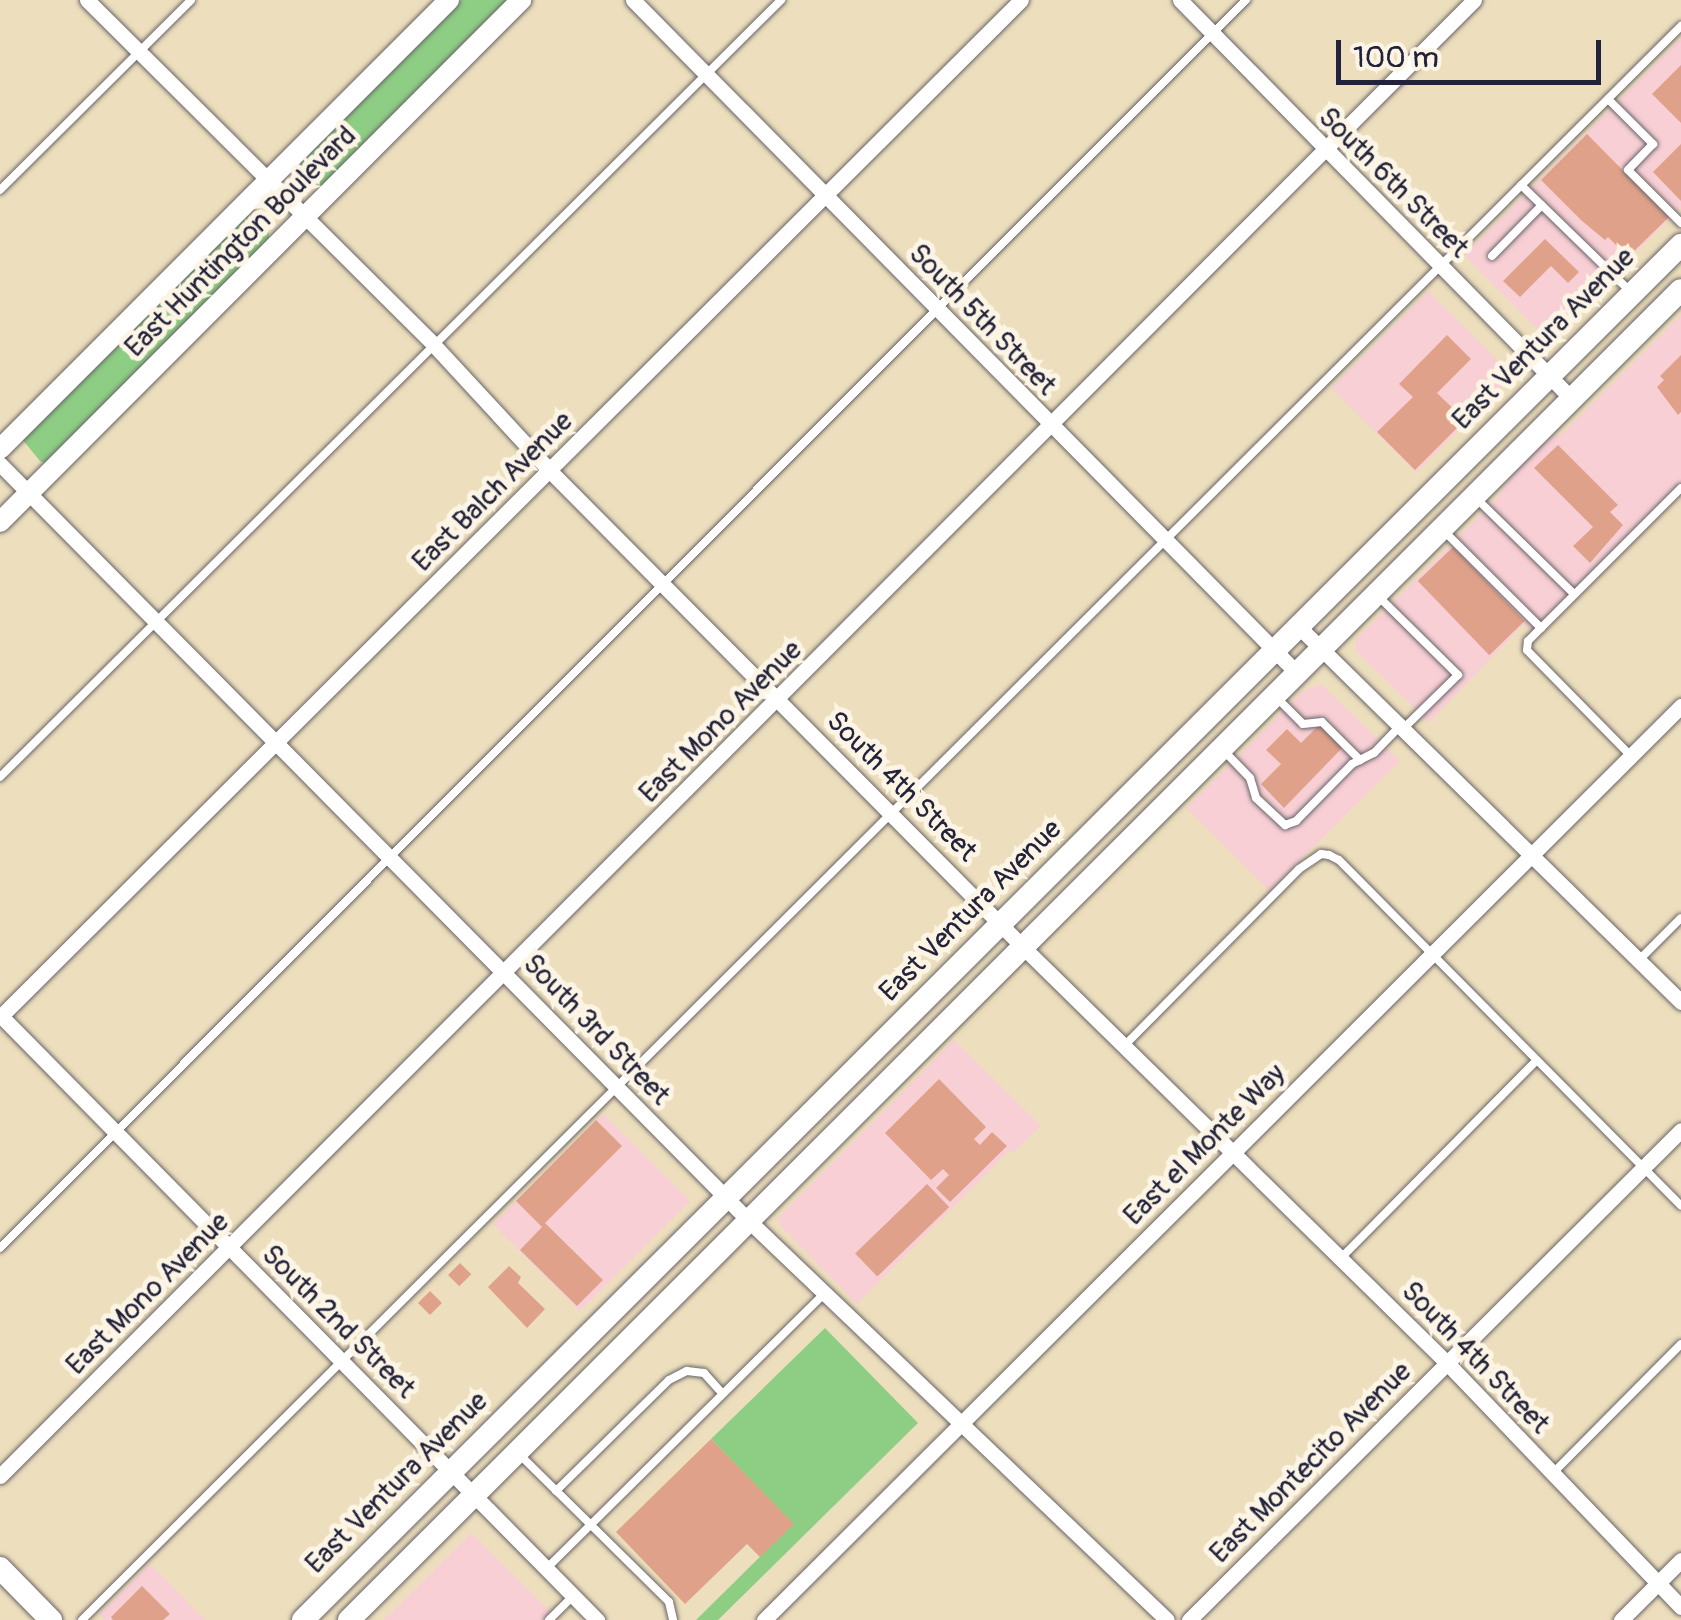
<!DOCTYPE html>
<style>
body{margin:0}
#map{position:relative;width:1681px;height:1620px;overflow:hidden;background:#eddfbd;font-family:Pangolin,sans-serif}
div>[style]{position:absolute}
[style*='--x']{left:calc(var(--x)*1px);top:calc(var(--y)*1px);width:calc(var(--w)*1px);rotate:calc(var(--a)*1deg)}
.built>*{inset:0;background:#f7cfd5;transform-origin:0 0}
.green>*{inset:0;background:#8ece84}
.building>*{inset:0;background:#e0a18a;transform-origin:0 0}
.roads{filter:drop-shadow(0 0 2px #696468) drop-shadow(0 0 2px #696468)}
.service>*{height:8px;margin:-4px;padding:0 4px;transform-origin:4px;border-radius:4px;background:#fff}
.minor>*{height:15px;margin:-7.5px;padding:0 7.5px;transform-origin:7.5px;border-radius:7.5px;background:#fff}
.tertiary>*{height:20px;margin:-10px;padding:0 10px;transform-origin:10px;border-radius:10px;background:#fff}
.secondary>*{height:22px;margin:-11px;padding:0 11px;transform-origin:11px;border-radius:11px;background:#fff}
span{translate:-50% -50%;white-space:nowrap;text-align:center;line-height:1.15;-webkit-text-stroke:10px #fcf5e5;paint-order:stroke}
.street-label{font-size:28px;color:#22223b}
.scale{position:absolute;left:1336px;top:40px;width:265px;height:45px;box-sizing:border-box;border:5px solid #22223b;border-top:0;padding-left:12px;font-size:30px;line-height:35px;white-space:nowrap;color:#22223b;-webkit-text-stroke:8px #fcf5e5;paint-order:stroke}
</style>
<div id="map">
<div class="built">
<i style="clip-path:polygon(1681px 39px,1681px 207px,1548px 340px,1464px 255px)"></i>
<i style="left:1428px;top:291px;width:120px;height:137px;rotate:45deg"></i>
<i style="clip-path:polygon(1681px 315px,1681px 483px,1532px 631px,1524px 624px,1429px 723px,1356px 651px,1356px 639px,1500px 495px,1512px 473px,1545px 440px,1562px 434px)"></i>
<i style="clip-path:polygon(1321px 684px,1400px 761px,1269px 891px,1186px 808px,1303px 691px)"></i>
<i style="clip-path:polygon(954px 1040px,1041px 1126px,1013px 1153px,1009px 1151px,857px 1304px,780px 1225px,778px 1218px)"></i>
<i style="left:603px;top:1114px;width:123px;height:156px;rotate:45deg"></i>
<i style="clip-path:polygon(471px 1533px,551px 1612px,543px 1620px,384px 1620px)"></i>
<i style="clip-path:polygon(150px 1564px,205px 1620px,105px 1620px,99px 1614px)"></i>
</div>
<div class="green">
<i style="clip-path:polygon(461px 0,510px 0,319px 189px,314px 186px,298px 170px,299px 161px)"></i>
<i style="clip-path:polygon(246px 215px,269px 233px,269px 241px,46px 463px,40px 461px,22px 439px)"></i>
<i style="clip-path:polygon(825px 1328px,918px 1423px,718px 1620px,696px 1620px,793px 1524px,711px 1439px)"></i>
</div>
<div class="building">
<i style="clip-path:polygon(1681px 65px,1681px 123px,1652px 94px)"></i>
<i style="clip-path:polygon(1587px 134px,1669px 217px,1628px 257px,1608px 237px,1605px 240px,1582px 221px,1541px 180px)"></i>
<i style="clip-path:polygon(1681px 144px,1681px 201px,1653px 172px)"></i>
<i style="clip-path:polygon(1545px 239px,1579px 272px,1568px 283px,1551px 266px,1520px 297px,1503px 281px)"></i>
<i style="clip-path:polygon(1447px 335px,1471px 359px,1437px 393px,1465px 420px,1415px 470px,1377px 432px,1413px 397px,1399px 384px)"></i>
<i style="clip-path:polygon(1681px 355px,1681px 412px,1678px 415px,1657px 387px,1664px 380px,1660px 376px)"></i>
<i style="clip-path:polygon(1558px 445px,1618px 505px,1610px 512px,1623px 525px,1590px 563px,1573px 546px,1593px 527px,1534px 468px)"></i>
<i style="left:1453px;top:547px;width:103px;height:49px;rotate:46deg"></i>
<i style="clip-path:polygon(1321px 723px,1344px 746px,1284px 808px,1261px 784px,1281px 764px,1266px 750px,1287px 729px,1301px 743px)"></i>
<i style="clip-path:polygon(939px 1079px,986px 1127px,974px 1139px,980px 1145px,992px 1132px,1007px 1146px,950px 1202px,936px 1188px,949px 1175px,943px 1169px,931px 1180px,885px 1133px)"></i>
<i style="clip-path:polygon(596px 1120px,622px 1146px,545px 1223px,603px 1280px,577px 1306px,520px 1250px,542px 1227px,516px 1201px)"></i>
<i style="left:927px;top:1184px;width:32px;height:100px;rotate:46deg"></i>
<i style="left:460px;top:1263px;width:16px;height:17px;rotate:45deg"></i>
<i style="clip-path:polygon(509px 1266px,521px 1277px,518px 1283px,545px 1309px,527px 1328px,488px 1287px)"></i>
<i style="left:430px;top:1291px;width:17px;height:17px;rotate:45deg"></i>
<i style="clip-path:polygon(711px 1439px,794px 1524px,760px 1557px,747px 1544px,685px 1604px,616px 1532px)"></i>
<i style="clip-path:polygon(142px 1586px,170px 1614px,163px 1620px,113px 1620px,111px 1617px)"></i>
</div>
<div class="roads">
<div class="service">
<i style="--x:1608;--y:99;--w:64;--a:45"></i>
<i style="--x:1653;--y:144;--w:36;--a:134"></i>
<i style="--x:1628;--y:170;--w:75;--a:45"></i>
<i style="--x:1521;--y:185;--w:151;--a:44.2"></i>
<i style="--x:0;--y:190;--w:269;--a:-44.8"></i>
<i style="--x:1492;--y:256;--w:71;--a:-45.6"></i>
<i style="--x:1478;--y:500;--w:134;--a:44.4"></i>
<i style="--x:1445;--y:532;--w:136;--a:45"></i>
<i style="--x:1377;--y:595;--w:114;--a:44.6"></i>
<i style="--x:1458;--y:675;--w:77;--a:135.5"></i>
<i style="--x:1276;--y:697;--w:38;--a:45"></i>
<i style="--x:1303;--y:724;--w:19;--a:-6"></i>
<i style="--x:1322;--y:722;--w:54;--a:45"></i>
<i style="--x:1225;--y:752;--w:36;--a:46"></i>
<i style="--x:1250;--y:778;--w:21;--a:73"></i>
<i style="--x:1256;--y:798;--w:40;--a:43"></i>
<i style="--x:1285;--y:825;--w:12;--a:-20"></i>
<i style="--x:1296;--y:821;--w:80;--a:-45.5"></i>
<i style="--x:1352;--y:764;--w:25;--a:-27"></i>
<i style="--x:1374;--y:753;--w:37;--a:-46"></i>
<i style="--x:1631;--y:756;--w:148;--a:-134.5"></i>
<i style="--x:1527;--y:650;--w:9;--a:-84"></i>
<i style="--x:1528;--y:641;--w:216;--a:-45"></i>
<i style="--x:0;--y:777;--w:1102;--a:-44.85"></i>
<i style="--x:1639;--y:960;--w:59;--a:-45"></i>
<i style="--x:1125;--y:1045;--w:247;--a:-45.3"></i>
<i style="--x:1299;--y:869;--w:27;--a:-34"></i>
<i style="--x:1321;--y:854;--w:8;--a:7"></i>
<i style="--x:1329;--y:855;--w:11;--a:27"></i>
<i style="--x:1339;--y:860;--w:486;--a:45.3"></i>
<i style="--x:0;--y:1248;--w:1764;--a:-45.05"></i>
<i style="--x:1341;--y:1258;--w:277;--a:-45.3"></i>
<i style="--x:520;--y:1455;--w:209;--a:44.6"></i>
<i style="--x:669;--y:1602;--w:18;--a:77"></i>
<i style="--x:1552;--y:1474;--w:183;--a:-45.2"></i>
<i style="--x:556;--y:1491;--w:158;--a:-44.5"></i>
<i style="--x:669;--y:1380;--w:20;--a:-27"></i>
<i style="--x:687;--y:1371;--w:17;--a:7"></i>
<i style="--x:704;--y:1373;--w:27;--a:48"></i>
<i style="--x:547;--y:1568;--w:390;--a:-44.7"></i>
<i style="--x:82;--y:1620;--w:2258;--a:-44.91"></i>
<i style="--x:549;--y:1620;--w:34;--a:-45"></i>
</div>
<div class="minor">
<i style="--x:87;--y:0;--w:488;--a:44.8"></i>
<i style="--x:433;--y:344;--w:173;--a:47.3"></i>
<i style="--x:550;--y:471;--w:672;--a:45.18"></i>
<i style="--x:1024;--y:948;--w:593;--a:44.45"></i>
<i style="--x:1447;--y:1363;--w:338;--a:46.2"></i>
<i style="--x:633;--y:0;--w:945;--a:45.39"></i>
<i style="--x:1180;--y:0;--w:561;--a:45.51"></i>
<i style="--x:0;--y:464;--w:1066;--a:45.3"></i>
<i style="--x:750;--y:1222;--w:576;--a:43.66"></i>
<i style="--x:1298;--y:626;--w:537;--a:44.47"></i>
<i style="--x:1;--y:1016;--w:849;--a:45.38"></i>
<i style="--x:0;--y:1017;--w:1441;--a:-44.89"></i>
<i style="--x:0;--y:1476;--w:2086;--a:-45.04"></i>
<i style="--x:764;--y:1620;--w:1295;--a:-44.91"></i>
<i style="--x:1189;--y:1620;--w:694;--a:-44.88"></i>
<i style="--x:1621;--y:1620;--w:85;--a:-45"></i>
</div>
<div class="tertiary">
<i style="--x:0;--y:449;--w:635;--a:-45"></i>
<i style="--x:0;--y:522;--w:738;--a:-45.05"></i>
</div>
<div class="secondary">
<i style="--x:0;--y:1568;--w:73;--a:45.6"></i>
<i style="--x:303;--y:1620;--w:1947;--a:-44.94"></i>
<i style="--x:349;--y:1620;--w:1882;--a:-44.96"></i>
</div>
</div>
<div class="street-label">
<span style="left:1393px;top:183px;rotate:45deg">South 6th Street</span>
<span style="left:241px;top:242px;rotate:-45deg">East Huntington Boulevard</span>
<span style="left:982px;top:320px;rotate:46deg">South 5th Street</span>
<span style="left:1544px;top:339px;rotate:-45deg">East Ventura Avenue</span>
<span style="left:493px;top:492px;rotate:-45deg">East Balch Avenue</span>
<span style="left:721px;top:722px;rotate:-45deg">East Mono Avenue</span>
<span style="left:901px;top:787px;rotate:45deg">South 4th Street</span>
<span style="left:971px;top:911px;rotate:-45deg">East Ventura Avenue</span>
<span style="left:596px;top:1030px;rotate:46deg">South 3rd Street</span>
<span style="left:1205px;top:1145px;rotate:-45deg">East el Monte Way</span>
<span style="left:148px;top:1294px;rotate:-45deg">East Mono Avenue</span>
<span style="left:338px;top:1322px;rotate:45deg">South 2nd Street</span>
<span style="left:1475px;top:1358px;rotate:46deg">South 4th Street</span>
<span style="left:1311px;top:1463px;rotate:-45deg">East Montecito Avenue</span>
<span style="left:397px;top:1483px;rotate:-45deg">East Ventura Avenue</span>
</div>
<div class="scale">100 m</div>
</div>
